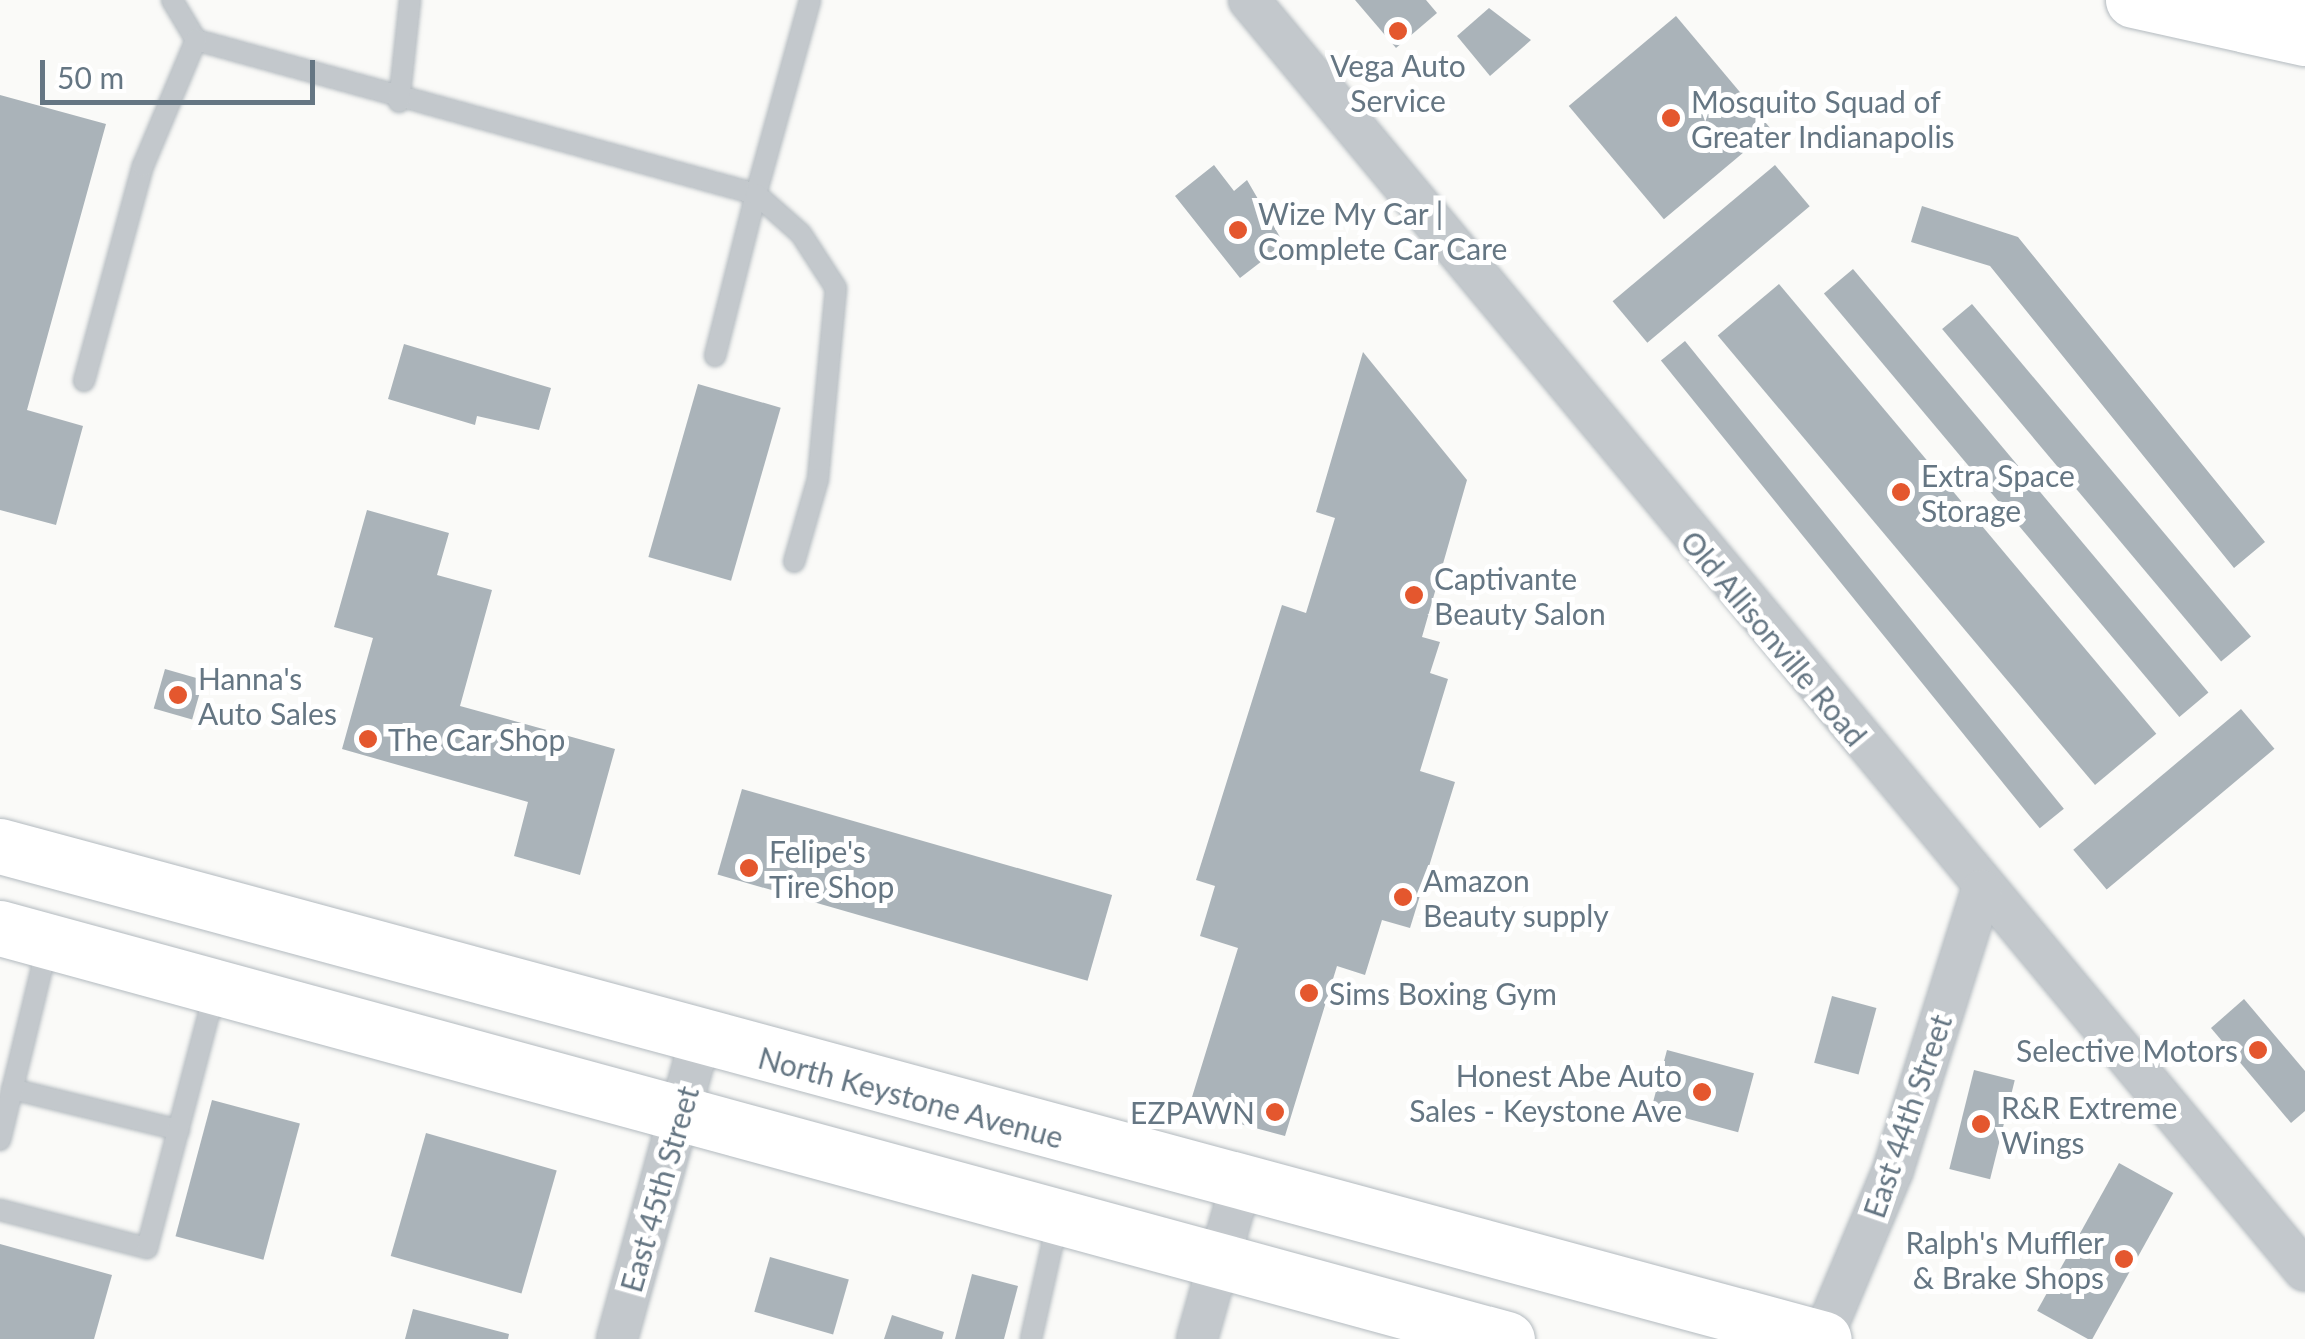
<!DOCTYPE html>
<style>
body{margin:0}
#map{position:relative;width:2305px;height:1339px;overflow:hidden;background:#fafaf8;font-family:Lato,sans-serif}
div>[style]{position:absolute}
[style*='--x']{left:calc(var(--x)*1px);top:calc(var(--y)*1px);width:calc(var(--w)*1px);rotate:calc(var(--a)*1deg)}
.building>*{inset:0;background:#aab3b9;transform-origin:0 0}
.roads{filter:drop-shadow(0 0 2px #b3babf) drop-shadow(0 0 2px #b3babf)}
.lane>*{height:20px;margin:-10px;padding:0 10px;transform-origin:10px;border-radius:10px;background:#c3c8cc}
.street>*{height:40px;margin:-20px;padding:0 20px;transform-origin:20px;border-radius:20px;background:#c3c8cc}
.secondary>*{height:55px;margin:-27.5px;padding:0 27.5px;transform-origin:27.5px;border-radius:27.5px;background:#fff}
.primary>*{height:55px;margin:-27.5px;padding:0 27.5px;transform-origin:27.5px;border-radius:27.5px;background:#fff}
.dots>*{width:28px;height:28px;translate:-50% -50%;box-sizing:border-box;border:5px solid #fff;border-radius:50%}
span{translate:-50% -50%;white-space:nowrap;text-align:center;line-height:1.15;-webkit-text-stroke:10px #fff;paint-order:stroke}
.poi-label{font-size:30px;color:#657683}
.left{translate:0 -50%;text-align:left}
.right{translate:-100% -50%;text-align:right}
.street-label{font-size:30px;color:#657683}
.scale{position:absolute;left:40px;top:60px;width:275px;height:45px;box-sizing:border-box;border:5px solid #657683;border-top:0;padding-left:12px;font-size:30px;line-height:35px;white-space:nowrap;color:#657683;-webkit-text-stroke:8px #fff;paint-order:stroke}
</style>
<div id="map">
<div class="building">
<i style="clip-path:polygon(1355px 0,1426px 0,1437px 13px,1396px 48px)"></i>
<i style="clip-path:polygon(1489px 8px,1531px 40px,1490px 76px,1457px 36px)"></i>
<i style="left:1676px;top:16px;width:148px;height:140px;rotate:50deg"></i>
<i style="clip-path:polygon(0 95px,106px 124px,27px 410px,83px 426px,56px 525px,0 510px)"></i>
<i style="clip-path:polygon(1214px 165px,1234px 191px,1247px 180px,1284px 244px,1240px 278px,1175px 196px)"></i>
<i style="left:1775px;top:165px;width:54px;height:212px;rotate:50deg"></i>
<i style="clip-path:polygon(1922px 206px,2018px 237px,2265px 542px,2234px 568px,1990px 266px,1911px 242px)"></i>
<i style="left:1853px;top:269px;width:553px;height:38px;rotate:50deg"></i>
<i style="left:1779px;top:284px;width:587px;height:80px;rotate:50deg"></i>
<i style="left:1972px;top:304px;width:434px;height:39px;rotate:50deg"></i>
<i style="left:1685px;top:341px;width:602px;height:31px;rotate:51deg"></i>
<i style="clip-path:polygon(404px 344px,551px 388px,539px 430px,477px 416px,475px 425px,388px 399px)"></i>
<i style="clip-path:polygon(1363px 352px,1467px 480px,1422px 637px,1440px 642px,1430px 673px,1448px 679px,1420px 771px,1455px 782px,1410px 928px,1382px 920px,1365px 975px,1337px 966px,1285px 1136px,1188px 1110px,1238px 948px,1200px 936px,1215px 886px,1196px 880px,1282px 605px,1306px 613px,1335px 518px,1316px 512px)"></i>
<i style="left:698px;top:384px;width:86px;height:180px;rotate:16deg"></i>
<i style="clip-path:polygon(367px 510px,449px 533px,437px 575px,492px 590px,460px 706px,615px 749px,580px 875px,514px 856px,528px 802px,342px 749px,373px 638px,334px 627px)"></i>
<i style="left:165px;top:669px;width:40px;height:41px;rotate:16deg"></i>
<i style="left:2241px;top:709px;width:52px;height:219px;rotate:50deg"></i>
<i style="left:742px;top:789px;width:385px;height:89px;rotate:16deg"></i>
<i style="left:1832px;top:996px;width:46px;height:69px;rotate:15deg"></i>
<i style="clip-path:polygon(2244px 999px,2305px 1071px,2305px 1111px,2291px 1123px,2211px 1028px)"></i>
<i style="left:1667px;top:1050px;width:90px;height:61px;rotate:15deg"></i>
<i style="left:1974px;top:1070px;width:42px;height:102px;rotate:14deg"></i>
<i style="left:212px;top:1100px;width:91px;height:141px;rotate:15deg"></i>
<i style="left:426px;top:1133px;width:136px;height:128px;rotate:16deg"></i>
<i style="left:2119px;top:1163px;width:62px;height:169px;rotate:29deg"></i>
<i style="clip-path:polygon(0 1244px,112px 1275px,94px 1339px,0 1339px)"></i>
<i style="left:770px;top:1257px;width:82px;height:57px;rotate:16deg"></i>
<i style="clip-path:polygon(972px 1274px,1018px 1286px,1004px 1339px,955px 1339px)"></i>
<i style="clip-path:polygon(413px 1309px,509px 1334px,508px 1339px,405px 1339px)"></i>
<i style="clip-path:polygon(892px 1315px,944px 1332px,942px 1339px,884px 1339px)"></i>
</div>
<div class="roads">
<div class="lane">
<i style="--x:172;--y:0;--w:47;--a:59"></i>
<i style="--x:196;--y:40;--w:581;--a:15.38"></i>
<i style="--x:756;--y:194;--w:201;--a:-74.4"></i>
<i style="--x:399;--y:102;--w:103;--a:-83.8"></i>
<i style="--x:715;--y:356;--w:167;--a:-75.8"></i>
<i style="--x:756;--y:194;--w:60;--a:41.6"></i>
<i style="--x:801;--y:234;--w:64;--a:57.1"></i>
<i style="--x:836;--y:288;--w:192;--a:95.4"></i>
<i style="--x:818;--y:479;--w:86;--a:106.1"></i>
<i style="--x:84;--y:381;--w:223;--a:-74.7"></i>
<i style="--x:143;--y:166;--w:137;--a:-67.2"></i>
<i style="--x:12;--y:1089;--w:172;--a:13.8"></i>
<i style="--x:0;--y:1140;--w:203;--a:-76.3"></i>
<i style="--x:0;--y:1210;--w:152;--a:14.5"></i>
<i style="--x:147;--y:1248;--w:266;--a:-75.2"></i>
<i style="--x:1031;--y:1339;--w:123;--a:-77.3"></i>
</div>
<div class="street">
<i style="--x:1249;--y:0;--w:1652;--a:50.28"></i>
<i style="--x:617;--y:1339;--w:311;--a:-74.5"></i>
<i style="--x:1197;--y:1339;--w:158;--a:-74.2"></i>
<i style="--x:1822;--y:1339;--w:183;--a:-67.2"></i>
<i style="--x:1893;--y:1170;--w:294;--a:-72.4"></i>
</div>
<div class="secondary">
<i style="--x:2133;--y:0;--w:176;--a:12.5"></i>
</div>
<div class="primary">
<i style="--x:2277;--y:0;--w:44;--a:50.5"></i>
<i style="--x:0;--y:846;--w:1889;--a:15.12"></i>
<i style="--x:0;--y:928;--w:1562;--a:15.26"></i>
</div>
</div>
<div class="dots">
<i style="left:1398px;top:31px;background:#e4572e"></i>
<i style="left:1671px;top:118px;background:#e4572e"></i>
<i style="left:1238px;top:230px;background:#e4572e"></i>
<i style="left:1901px;top:492px;background:#e4572e"></i>
<i style="left:1414px;top:595px;background:#e4572e"></i>
<i style="left:178px;top:695px;background:#e4572e"></i>
<i style="left:368px;top:739px;background:#e4572e"></i>
<i style="left:749px;top:868px;background:#e4572e"></i>
<i style="left:1403px;top:897px;background:#e4572e"></i>
<i style="left:1309px;top:993px;background:#e4572e"></i>
<i style="left:2258px;top:1050px;background:#e4572e"></i>
<i style="left:1702px;top:1092px;background:#e4572e"></i>
<i style="left:1275px;top:1112px;background:#e4572e"></i>
<i style="left:1981px;top:1124px;background:#e4572e"></i>
<i style="left:2124px;top:1259px;background:#e4572e"></i>
</div>
<div class="poi-label">
<span style="left:1398px;top:82px">Vega Auto<br>Service</span>
<span class="left" style="left:1691px;top:118px">Mosquito Squad of<br>Greater Indianapolis</span>
<span class="left" style="left:1258px;top:230px">Wize My Car |<br>Complete Car Care</span>
<span class="left" style="left:1921px;top:492px">Extra Space<br>Storage</span>
<span class="left" style="left:1434px;top:595px">Captivante<br>Beauty Salon</span>
<span class="left" style="left:198px;top:695px">Hanna's<br>Auto Sales</span>
<span class="left" style="left:388px;top:739px">The Car Shop</span>
<span class="left" style="left:769px;top:868px">Felipe's<br>Tire Shop</span>
<span class="left" style="left:1423px;top:897px">Amazon<br>Beauty supply</span>
<span class="left" style="left:1329px;top:993px">Sims Boxing Gym</span>
<span class="right" style="left:2238px;top:1050px">Selective Motors</span>
<span class="right" style="left:1682px;top:1092px">Honest Abe Auto<br>Sales - Keystone Ave</span>
<span class="left" style="left:2001px;top:1124px">R&amp;R Extreme<br>Wings</span>
<span class="right" style="left:1255px;top:1112px">EZPAWN</span>
<span class="right" style="left:2104px;top:1259px">Ralph's Muffler<br>&amp; Brake Shops</span>
</div>
<div class="street-label">
<span style="left:1774px;top:638px;rotate:50deg">Old Allisonville Road</span>
<span style="left:911px;top:1097px;rotate:15deg">North Keystone Avenue</span>
<span style="left:1907px;top:1116px;rotate:-71deg">East 44th Street</span>
<span style="left:659px;top:1189px;rotate:-74deg">East 45th Street</span>
</div>
<div class="scale">50 m</div>
</div>
